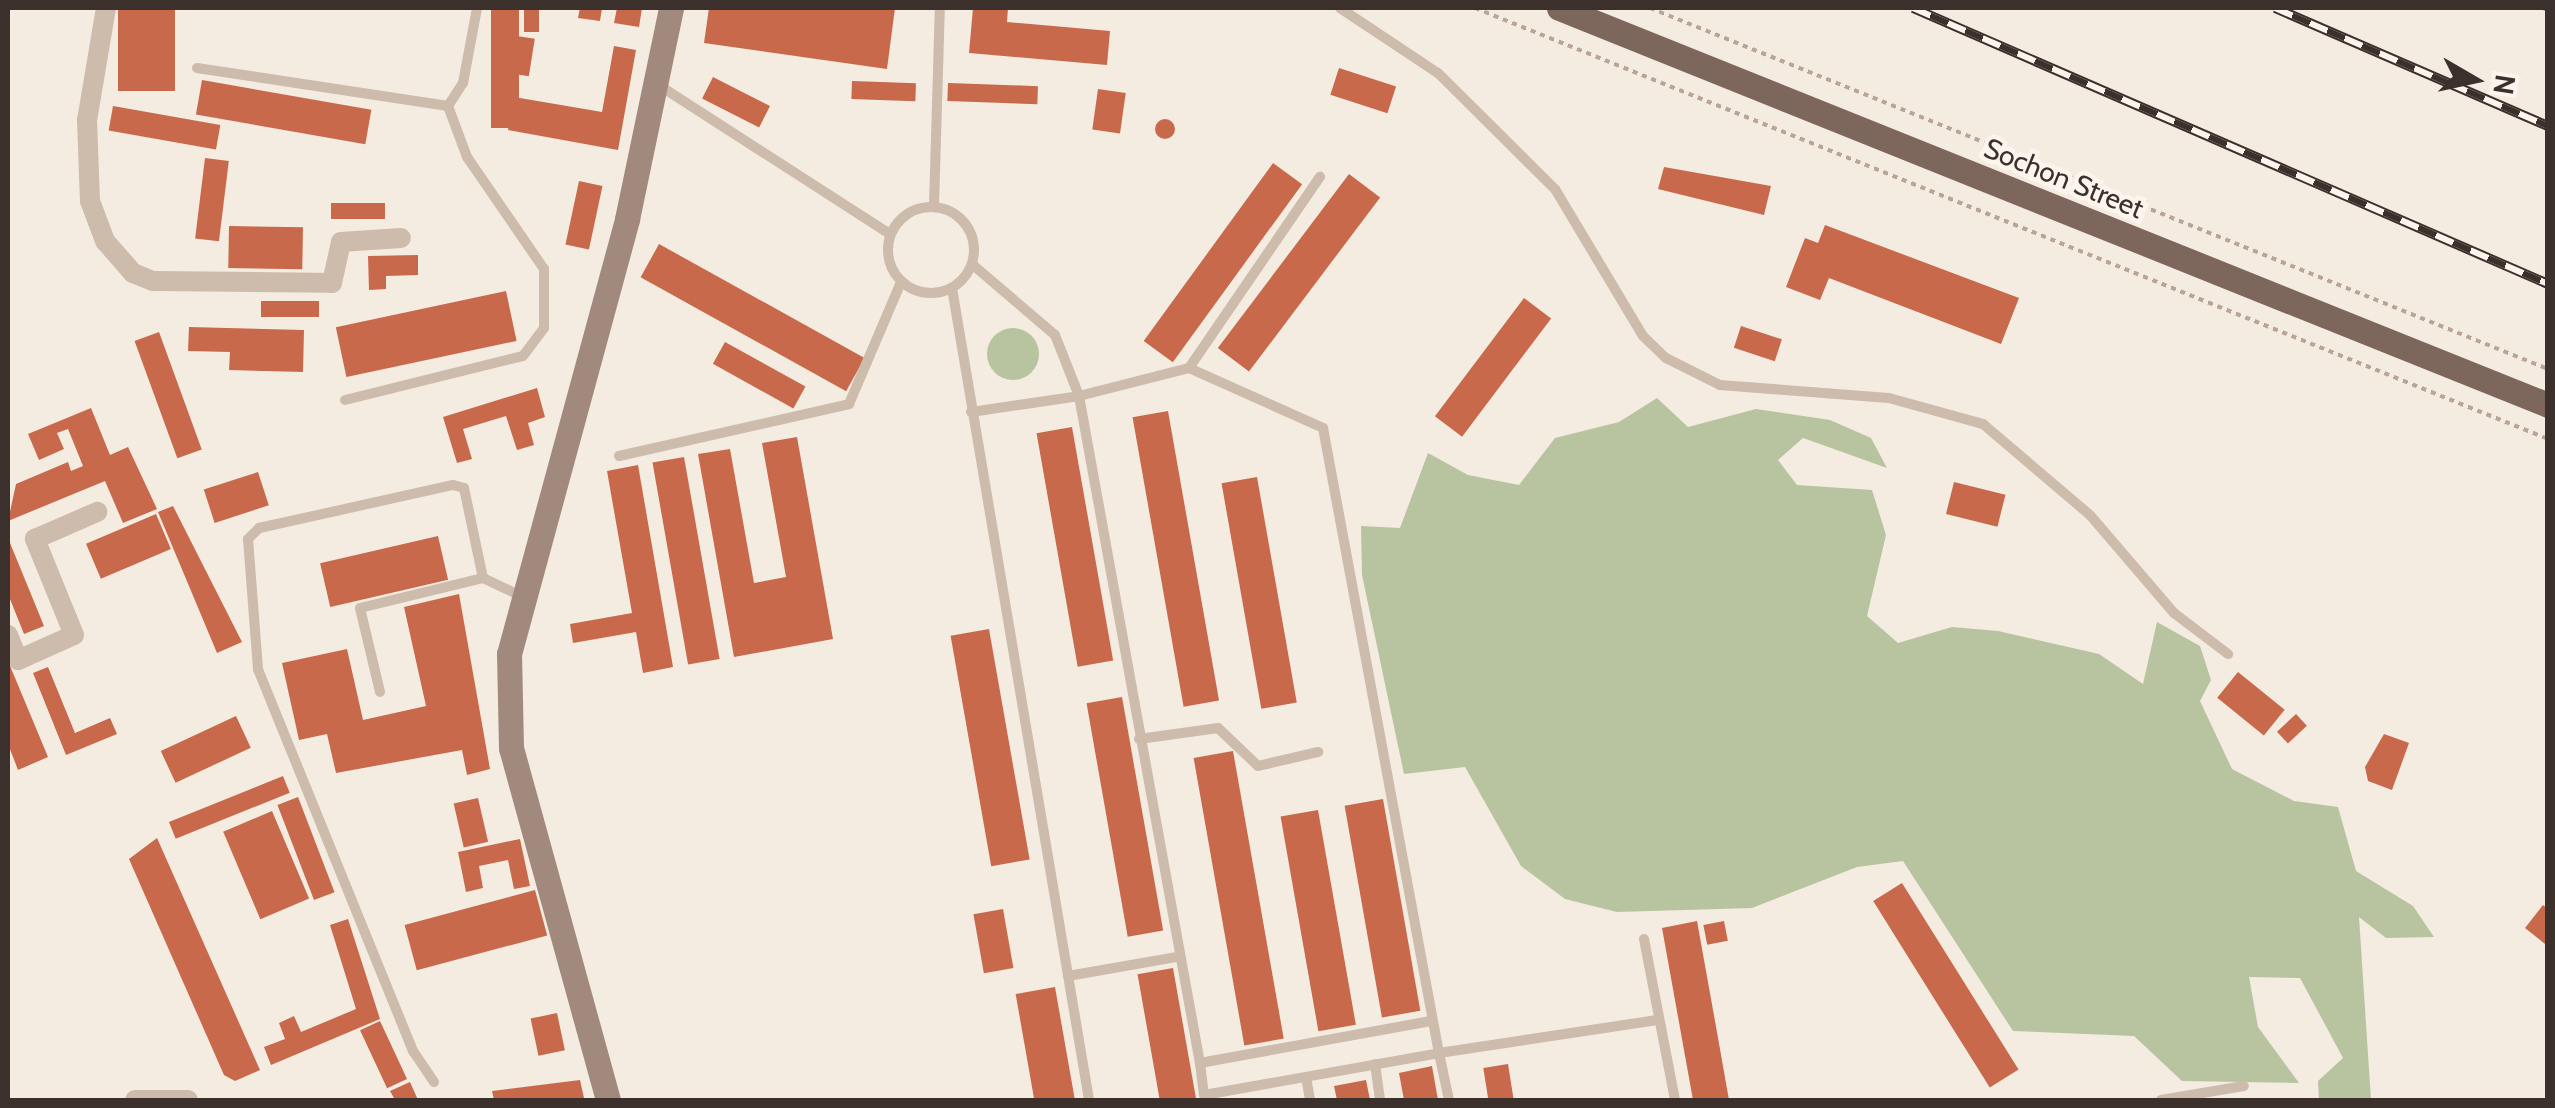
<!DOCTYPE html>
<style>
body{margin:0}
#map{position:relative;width:2555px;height:1108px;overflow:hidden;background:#f4ebe1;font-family:Cabin,sans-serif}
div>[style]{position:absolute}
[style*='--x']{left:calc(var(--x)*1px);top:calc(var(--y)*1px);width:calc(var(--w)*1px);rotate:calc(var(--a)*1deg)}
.green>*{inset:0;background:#b8c4a0}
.round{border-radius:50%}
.stream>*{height:6px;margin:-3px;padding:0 3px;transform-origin:3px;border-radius:3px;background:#7fb0b2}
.building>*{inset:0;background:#c8694b;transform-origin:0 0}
.path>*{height:4px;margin-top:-2px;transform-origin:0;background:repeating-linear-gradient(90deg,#b9a596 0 5px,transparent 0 10px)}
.lane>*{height:10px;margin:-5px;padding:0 5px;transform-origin:5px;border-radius:5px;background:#cdbbac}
.lane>.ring{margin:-5px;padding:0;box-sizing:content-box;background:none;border:10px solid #cdbbac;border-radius:50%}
.street>*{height:20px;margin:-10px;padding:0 10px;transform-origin:10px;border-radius:10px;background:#cdbbac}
.secondary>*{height:25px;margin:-12.5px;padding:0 12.5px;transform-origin:12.5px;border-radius:12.5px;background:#a18a7d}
.primary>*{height:25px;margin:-12.5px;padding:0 12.5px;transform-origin:12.5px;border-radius:12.5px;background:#7d675c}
.rail>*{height:10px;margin-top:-5px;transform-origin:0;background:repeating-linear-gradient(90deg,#fbf5ee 0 19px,#3b302b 0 38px);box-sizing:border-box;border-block:2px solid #3b302b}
span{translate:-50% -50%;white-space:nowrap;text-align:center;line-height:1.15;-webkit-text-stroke:9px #fbf5ee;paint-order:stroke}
.street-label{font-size:28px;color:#3b302b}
.frame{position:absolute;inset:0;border:10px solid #3b302b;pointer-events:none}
.north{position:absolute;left:2425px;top:30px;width:100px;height:100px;-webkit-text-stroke:8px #fbf5ee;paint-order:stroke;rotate:99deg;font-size:28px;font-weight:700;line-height:40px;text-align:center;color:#3b302b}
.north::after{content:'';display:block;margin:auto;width:35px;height:45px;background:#3b302b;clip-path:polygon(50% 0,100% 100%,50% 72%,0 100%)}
</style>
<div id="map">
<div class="green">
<i class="round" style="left:987px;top:328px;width:52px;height:52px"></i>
<i style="clip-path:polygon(1657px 398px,1688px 427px,1756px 409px,1830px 420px,1871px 438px,1887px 468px,1803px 438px,1778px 460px,1797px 485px,1872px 490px,1886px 535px,1867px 616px,1898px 643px,1952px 627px,1998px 631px,2099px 654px,2143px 684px,2157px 622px,2200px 646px,2211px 680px,2200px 701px,2232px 769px,2294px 801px,2338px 807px,2356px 871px,2413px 906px,2434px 937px,2386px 938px,2359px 917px,2371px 1100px,2319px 1100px,2318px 1081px,2343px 1058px,2300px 978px,2249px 977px,2258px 1027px,2299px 1083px,2182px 1081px,2134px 1036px,2013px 1031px,1903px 861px,1857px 867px,1752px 908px,1617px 912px,1565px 899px,1521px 866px,1465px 767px,1404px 774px,1362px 575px,1361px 526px,1400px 528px,1428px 453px,1468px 475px,1519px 485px,1555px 438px,1619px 422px)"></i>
</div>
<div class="stream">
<i style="--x:2545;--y:8;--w:3;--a:18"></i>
</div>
<div class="building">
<i style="left:118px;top:8px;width:57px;height:83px"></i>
<i style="left:491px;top:8px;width:28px;height:120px"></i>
<i style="left:524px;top:8px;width:15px;height:24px"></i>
<i style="clip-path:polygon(580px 8px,602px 8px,600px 21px,578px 18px)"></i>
<i style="clip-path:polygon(617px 8px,642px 8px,639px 27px,614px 23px)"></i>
<i style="clip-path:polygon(709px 8px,895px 8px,887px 69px,704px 43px)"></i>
<i style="clip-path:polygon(973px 8px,1008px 8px,1007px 22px,1110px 31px,1107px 65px,969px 53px)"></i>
<i style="left:517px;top:36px;width:18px;height:38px;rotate:9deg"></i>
<i style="clip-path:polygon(614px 46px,636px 50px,618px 150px,508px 130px,514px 97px,602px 112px)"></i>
<i style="left:1339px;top:68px;width:60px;height:28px;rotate:18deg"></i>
<i style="left:713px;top:77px;width:64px;height:24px;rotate:27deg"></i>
<i style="left:202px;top:80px;width:172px;height:35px;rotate:10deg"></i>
<i style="left:852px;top:81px;width:64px;height:18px;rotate:2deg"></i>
<i style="left:948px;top:83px;width:90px;height:18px;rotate:2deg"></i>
<i style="left:1098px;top:89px;width:28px;height:41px;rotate:8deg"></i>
<i style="left:113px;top:106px;width:109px;height:25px;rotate:10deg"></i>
<i class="round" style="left:1155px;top:119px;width:20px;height:20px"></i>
<i style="left:205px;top:158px;width:24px;height:81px;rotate:7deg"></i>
<i style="left:1273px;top:163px;width:36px;height:220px;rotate:36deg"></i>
<i style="clip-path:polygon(1664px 167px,1771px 186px,1764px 215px,1658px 189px)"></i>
<i style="left:1349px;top:174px;width:39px;height:218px;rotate:37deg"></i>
<i style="left:579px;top:181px;width:24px;height:65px;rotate:12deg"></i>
<i style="left:331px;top:203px;width:54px;height:16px"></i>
<i style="clip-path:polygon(1825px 225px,2019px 298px,2001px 344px,1829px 278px,1820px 300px,1786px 287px,1805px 238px,1818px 243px)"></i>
<i style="left:229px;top:226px;width:74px;height:42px;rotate:1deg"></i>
<i style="left:659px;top:244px;width:235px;height:38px;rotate:29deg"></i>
<i style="clip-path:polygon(418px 255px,418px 275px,386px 276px,386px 289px,369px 290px,368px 256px)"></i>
<i style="left:506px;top:291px;width:51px;height:174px;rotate:78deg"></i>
<i style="left:1524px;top:298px;width:34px;height:148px;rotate:37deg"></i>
<i style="left:261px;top:301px;width:58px;height:16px"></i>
<i style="left:1741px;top:326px;width:43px;height:23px;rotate:18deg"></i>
<i style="clip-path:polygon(189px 327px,304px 330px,303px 372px,229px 370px,230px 352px,188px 351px)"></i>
<i style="left:159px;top:332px;width:125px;height:26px;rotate:70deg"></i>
<i style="left:725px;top:342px;width:92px;height:25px;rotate:29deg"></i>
<i style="clip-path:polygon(537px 388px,545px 417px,528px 423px,534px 445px,517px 450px,506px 416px,463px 429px,472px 459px,457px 463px,443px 417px)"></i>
<i style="clip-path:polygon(91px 408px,110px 455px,128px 447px,157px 509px,123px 523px,105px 481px,8px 521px,16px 484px,68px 462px,71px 471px,83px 466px,68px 429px,57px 433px,64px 449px,39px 460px,28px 434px)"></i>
<i style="left:1168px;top:411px;width:294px;height:36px;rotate:80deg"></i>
<i style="left:1072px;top:427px;width:237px;height:36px;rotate:80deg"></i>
<i style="clip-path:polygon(797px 437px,833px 639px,734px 657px,698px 454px,730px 449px,754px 583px,786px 577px,762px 443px)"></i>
<i style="left:684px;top:457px;width:205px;height:32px;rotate:80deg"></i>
<i style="clip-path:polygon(638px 465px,673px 667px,643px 673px,636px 632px,573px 643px,570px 624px,632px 613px,607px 471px)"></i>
<i style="left:258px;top:472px;width:35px;height:57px;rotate:72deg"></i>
<i style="left:1257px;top:477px;width:229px;height:36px;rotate:80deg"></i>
<i style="left:1954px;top:482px;width:53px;height:33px;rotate:14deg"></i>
<i style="clip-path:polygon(173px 506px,242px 642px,217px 653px,158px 512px)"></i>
<i style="left:156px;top:514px;width:38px;height:76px;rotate:67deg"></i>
<i style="left:438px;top:536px;width:45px;height:121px;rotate:77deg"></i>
<i style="clip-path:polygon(8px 538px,44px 626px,24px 634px,8px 594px)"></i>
<i style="clip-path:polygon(459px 594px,490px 769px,467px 775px,462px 750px,336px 773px,327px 734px,299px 740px,282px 663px,347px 649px,363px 720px,426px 706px,404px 607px)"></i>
<i style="left:989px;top:629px;width:234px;height:39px;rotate:80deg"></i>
<i style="clip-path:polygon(8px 661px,48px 757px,18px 770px,8px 744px)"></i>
<i style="clip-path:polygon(48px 667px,75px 733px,110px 718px,117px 734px,66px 755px,33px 673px)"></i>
<i style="left:2238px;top:672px;width:60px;height:33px;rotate:39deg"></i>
<i style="left:1122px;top:697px;width:237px;height:36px;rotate:80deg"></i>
<i style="left:2296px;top:714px;width:16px;height:26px;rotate:47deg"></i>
<i style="left:236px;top:716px;width:35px;height:83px;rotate:65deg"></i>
<i style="clip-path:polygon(2384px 734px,2409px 743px,2392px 790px,2368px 781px,2365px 767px)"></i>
<i style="left:1233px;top:751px;width:292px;height:40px;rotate:80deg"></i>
<i style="left:283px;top:776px;width:18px;height:123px;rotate:68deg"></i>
<i style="left:298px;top:797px;width:102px;height:22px;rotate:69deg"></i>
<i style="left:478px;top:798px;width:45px;height:25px;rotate:77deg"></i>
<i style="left:1383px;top:799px;width:215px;height:39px;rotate:80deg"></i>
<i style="left:1318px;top:810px;width:218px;height:38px;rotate:80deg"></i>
<i style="left:272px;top:811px;width:95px;height:53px;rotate:67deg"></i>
<i style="clip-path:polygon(157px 838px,260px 1070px,235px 1081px,224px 1075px,129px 859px)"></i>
<i style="clip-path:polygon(520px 839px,530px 886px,514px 889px,508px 860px,479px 866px,483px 888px,466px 892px,458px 852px)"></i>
<i style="left:1902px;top:883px;width:220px;height:34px;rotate:58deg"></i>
<i style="left:535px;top:890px;width:47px;height:135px;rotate:75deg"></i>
<i style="clip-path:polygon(2543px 905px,2548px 909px,2545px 944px,2525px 928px)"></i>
<i style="left:1003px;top:909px;width:60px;height:30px;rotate:80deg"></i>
<i style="clip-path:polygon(348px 919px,380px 1019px,271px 1065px,264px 1047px,285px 1039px,279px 1023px,294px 1016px,301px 1032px,356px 1009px,330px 925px)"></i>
<i style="clip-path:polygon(1697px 921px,1715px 1021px,1729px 1100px,1693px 1100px,1662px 928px)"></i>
<i style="left:1724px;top:921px;width:20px;height:21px;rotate:79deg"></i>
<i style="left:1173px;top:968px;width:134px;height:36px;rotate:80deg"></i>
<i style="left:1055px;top:987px;width:115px;height:40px;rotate:80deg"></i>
<i style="left:557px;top:1013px;width:38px;height:27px;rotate:78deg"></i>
<i style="left:380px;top:1021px;width:64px;height:22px;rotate:65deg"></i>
<i style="left:1508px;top:1064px;width:36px;height:25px;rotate:81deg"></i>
<i style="clip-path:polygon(1432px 1066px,1438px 1100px,1404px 1100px,1399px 1073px)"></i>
<i style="clip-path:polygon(580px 1080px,584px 1098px,575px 1100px,494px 1100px,492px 1091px)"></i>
<i style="clip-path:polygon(1366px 1080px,1370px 1100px,1337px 1100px,1334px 1086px)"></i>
<i style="clip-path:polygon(410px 1082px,418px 1100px,395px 1100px,390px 1091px)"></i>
</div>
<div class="path">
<i style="--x:1475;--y:8;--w:1156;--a:21.88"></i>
<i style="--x:1650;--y:8;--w:968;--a:21.9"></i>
</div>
<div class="lane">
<i style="--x:1340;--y:8;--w:118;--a:33.6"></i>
<i style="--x:1438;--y:73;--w:165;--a:44.8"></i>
<i style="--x:1555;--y:189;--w:171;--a:59.1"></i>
<i style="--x:1643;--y:336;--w:32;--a:44"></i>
<i style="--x:1666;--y:358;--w:60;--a:26.6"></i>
<i style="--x:1720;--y:385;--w:169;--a:4.4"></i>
<i style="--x:1889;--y:398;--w:98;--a:15.5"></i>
<i style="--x:1983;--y:424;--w:140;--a:40.4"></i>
<i style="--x:2090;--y:515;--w:129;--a:49.4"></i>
<i style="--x:2174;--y:613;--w:68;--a:37.2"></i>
<i style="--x:197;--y:68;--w:254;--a:8.6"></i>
<i style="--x:448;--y:106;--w:27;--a:-57"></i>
<i style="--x:463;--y:83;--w:76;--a:-79.4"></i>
<i style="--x:657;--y:84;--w:277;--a:32.8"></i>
<i style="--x:934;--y:205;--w:197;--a:-88.3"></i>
<i class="ring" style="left:888px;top:207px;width:76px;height:76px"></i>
<i style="--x:973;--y:265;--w:108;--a:40.5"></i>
<i style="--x:1055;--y:335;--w:66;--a:68.5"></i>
<i style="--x:1079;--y:396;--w:114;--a:-14.3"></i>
<i style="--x:1189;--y:368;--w:147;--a:24.1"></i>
<i style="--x:1323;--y:428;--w:636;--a:79.49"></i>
<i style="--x:1439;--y:1053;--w:219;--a:-8.6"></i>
<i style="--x:952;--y:288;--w:823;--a:80.42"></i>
<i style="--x:1189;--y:368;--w:232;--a:-55.6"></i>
<i style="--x:345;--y:400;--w:183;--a:-13.9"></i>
<i style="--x:523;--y:356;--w:35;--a:-53"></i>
<i style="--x:544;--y:328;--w:59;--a:-90"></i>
<i style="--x:544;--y:269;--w:136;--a:-124.5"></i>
<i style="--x:467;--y:157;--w:54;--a:-110.4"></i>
<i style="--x:971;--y:412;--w:109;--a:-8.4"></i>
<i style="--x:1079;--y:396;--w:678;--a:79.72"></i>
<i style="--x:619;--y:456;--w:236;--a:-12.7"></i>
<i style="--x:849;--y:404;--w:133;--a:-66.9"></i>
<i style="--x:380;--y:692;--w:86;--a:-103.4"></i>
<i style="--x:360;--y:608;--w:127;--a:-13.7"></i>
<i style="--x:1139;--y:739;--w:80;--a:-7.9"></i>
<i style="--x:1218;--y:728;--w:55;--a:43.5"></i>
<i style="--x:1258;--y:766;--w:62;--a:-13.1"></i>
<i style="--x:1644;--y:939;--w:164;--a:79.1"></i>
<i style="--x:1068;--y:976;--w:111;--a:-9.9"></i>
<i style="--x:1431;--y:1021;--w:235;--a:169.7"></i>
<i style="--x:1200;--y:1063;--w:32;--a:83"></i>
<i style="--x:1204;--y:1095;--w:239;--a:-10.1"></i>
<i style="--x:1439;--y:1053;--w:48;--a:78"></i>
<i style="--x:1375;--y:1064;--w:36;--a:82"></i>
<i style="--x:1306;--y:1077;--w:23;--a:80"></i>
<i style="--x:434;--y:1082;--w:37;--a:-124"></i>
<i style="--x:413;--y:1051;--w:412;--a:-112.1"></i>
<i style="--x:258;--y:669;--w:130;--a:-94.4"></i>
<i style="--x:248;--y:539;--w:16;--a:-45"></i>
<i style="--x:259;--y:528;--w:199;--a:-12.5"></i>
<i style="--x:453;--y:485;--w:11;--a:15"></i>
<i style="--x:464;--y:488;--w:92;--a:78.1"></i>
<i style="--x:483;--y:578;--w:42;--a:25.3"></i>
<i style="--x:2161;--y:1100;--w:84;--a:-9.6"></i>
</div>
<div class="street">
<i style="--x:106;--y:8;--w:114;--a:99.6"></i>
<i style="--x:87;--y:120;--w:81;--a:87.9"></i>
<i style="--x:90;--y:201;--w:43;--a:69.4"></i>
<i style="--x:105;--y:241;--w:43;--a:48.8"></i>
<i style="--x:133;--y:273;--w:22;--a:22"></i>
<i style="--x:153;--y:281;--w:179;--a:0.6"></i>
<i style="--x:332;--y:283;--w:42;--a:-77.6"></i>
<i style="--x:341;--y:242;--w:60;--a:-3.8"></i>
<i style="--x:8;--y:635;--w:27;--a:68"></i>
<i style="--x:18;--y:660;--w:61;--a:-24.1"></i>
<i style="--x:74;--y:635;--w:104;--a:-112.1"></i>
<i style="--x:35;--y:539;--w:68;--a:-23.5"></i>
<i style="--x:135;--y:1100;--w:53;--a:0"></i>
</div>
<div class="secondary">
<i style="--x:608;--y:1100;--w:365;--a:-105.4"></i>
<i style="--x:511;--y:748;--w:94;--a:-91.2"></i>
<i style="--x:509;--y:654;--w:451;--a:-74.8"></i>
<i style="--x:627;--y:219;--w:216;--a:-78.2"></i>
</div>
<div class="primary">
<i style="--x:1559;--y:8;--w:1066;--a:21.87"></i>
</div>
<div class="rail">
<i style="--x:1913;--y:8;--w:692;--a:23.49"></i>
<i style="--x:2275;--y:8;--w:297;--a:23.4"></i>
</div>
<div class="street-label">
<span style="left:2064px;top:178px;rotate:22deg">Sochon Street</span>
</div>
<div class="frame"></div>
<div class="north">N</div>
</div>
